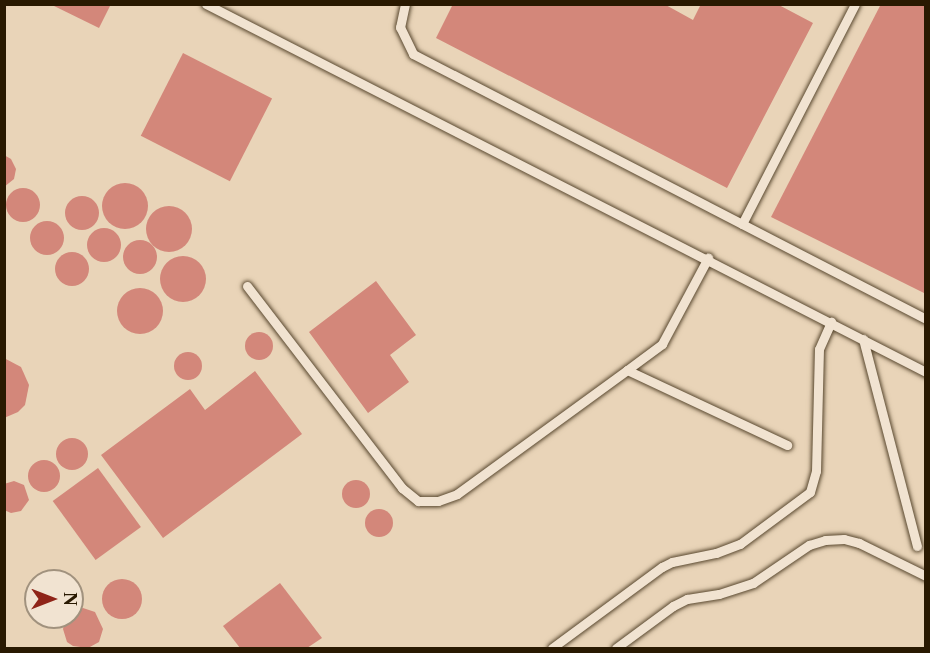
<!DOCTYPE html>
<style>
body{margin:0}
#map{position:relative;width:930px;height:653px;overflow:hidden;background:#e9d4b8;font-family:"Libre Caslon Text",serif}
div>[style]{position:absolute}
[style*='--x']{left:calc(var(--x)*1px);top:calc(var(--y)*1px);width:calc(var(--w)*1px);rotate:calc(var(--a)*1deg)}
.building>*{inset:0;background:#d3877a;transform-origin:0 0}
.round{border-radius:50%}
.roads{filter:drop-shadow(0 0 2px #59482f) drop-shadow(0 0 2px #59482f)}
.lane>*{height:9px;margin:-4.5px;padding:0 4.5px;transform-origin:4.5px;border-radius:4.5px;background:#f1e3d1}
span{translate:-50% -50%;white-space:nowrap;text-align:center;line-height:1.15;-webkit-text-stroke:4.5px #f1e3d1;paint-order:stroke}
.frame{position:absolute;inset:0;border:6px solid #291901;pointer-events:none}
.north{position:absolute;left:24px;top:569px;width:60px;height:60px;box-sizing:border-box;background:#f1e3d1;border:2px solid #a1927e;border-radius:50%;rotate:90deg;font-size:16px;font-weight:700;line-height:24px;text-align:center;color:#291901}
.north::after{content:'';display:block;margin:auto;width:21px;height:27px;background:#8f2418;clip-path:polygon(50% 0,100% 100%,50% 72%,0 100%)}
</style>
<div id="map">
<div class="building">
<i style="clip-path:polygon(50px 4px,111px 4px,99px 28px)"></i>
<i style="clip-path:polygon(453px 4px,664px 4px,693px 20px,701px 4px,777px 4px,813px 23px,727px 188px,436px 38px)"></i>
<i style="clip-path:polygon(881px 4px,926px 4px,926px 294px,771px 217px)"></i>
<i style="left:183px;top:53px;width:100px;height:93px;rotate:27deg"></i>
<i style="clip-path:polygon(4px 155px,11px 159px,16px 169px,14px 179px,4px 187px)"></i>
<i class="round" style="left:102px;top:183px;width:46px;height:46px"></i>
<i class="round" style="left:6px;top:188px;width:34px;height:34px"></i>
<i class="round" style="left:65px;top:196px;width:34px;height:34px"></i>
<i class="round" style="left:146px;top:206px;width:46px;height:46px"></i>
<i class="round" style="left:30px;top:221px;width:34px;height:34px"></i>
<i class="round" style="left:87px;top:228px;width:34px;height:34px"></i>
<i class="round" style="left:123px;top:240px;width:34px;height:34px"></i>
<i class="round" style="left:55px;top:252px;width:34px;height:34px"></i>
<i class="round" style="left:160px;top:256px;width:46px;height:46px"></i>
<i style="clip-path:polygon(376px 281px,416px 335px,390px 355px,409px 382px,368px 413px,309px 332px)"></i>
<i class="round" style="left:117px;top:288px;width:46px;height:46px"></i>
<i class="round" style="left:245px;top:332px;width:28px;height:28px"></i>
<i class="round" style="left:174px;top:352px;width:28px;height:28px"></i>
<i style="clip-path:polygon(4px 358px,21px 367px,29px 385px,25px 405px,18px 412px,4px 418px)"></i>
<i style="clip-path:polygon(255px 371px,302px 434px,163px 538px,101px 455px,190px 389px,205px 410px)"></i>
<i class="round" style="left:56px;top:438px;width:32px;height:32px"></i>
<i class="round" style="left:28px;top:460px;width:32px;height:32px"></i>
<i style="left:98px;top:468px;width:73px;height:56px;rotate:54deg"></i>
<i class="round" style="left:342px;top:480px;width:28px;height:28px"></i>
<i style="clip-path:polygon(14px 481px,24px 485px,29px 500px,21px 511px,11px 513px,4px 510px,4px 484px)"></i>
<i class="round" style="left:365px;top:509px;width:28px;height:28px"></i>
<i class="round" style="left:102px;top:579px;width:40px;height:40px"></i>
<i style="clip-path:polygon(280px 583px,322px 638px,307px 648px,240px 648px,223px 626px)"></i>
<i style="clip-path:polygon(83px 608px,95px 612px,103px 629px,99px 642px,88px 648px,73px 646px,67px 642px,63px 629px,66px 617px,72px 617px,72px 612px)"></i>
</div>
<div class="roads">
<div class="lane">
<i style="--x:206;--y:4;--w:809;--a:27.07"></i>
<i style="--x:405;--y:4;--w:24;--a:102"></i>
<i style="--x:400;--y:27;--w:30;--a:64"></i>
<i style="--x:413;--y:54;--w:577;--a:27.32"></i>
<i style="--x:742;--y:224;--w:247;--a:-62.8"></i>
<i style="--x:247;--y:286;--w:255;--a:52.5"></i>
<i style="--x:402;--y:488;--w:21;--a:39"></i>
<i style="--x:418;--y:501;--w:20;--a:0"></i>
<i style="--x:438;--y:501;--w:20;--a:-20"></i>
<i style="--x:457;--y:494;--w:210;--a:-36.1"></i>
<i style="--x:627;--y:370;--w:177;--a:25.1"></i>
<i style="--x:863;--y:339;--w:214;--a:75.4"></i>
<i style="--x:627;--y:370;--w:44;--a:-36.6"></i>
<i style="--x:662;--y:344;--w:98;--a:-61.9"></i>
<i style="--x:552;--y:648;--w:137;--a:-36.4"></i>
<i style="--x:662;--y:567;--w:11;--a:-27"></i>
<i style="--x:672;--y:562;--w:45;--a:-11.6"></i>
<i style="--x:716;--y:553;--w:26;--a:-21"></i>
<i style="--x:740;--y:544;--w:87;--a:-36.6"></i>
<i style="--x:810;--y:492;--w:22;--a:-74"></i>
<i style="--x:816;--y:471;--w:122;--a:-88.6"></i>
<i style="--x:819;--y:349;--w:30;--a:-66"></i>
<i style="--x:616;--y:648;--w:71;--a:-36.4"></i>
<i style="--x:673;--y:606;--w:16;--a:-27"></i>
<i style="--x:687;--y:599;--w:32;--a:-9"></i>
<i style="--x:719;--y:594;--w:36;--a:-18"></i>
<i style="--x:753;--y:583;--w:68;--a:-34.2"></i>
<i style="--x:809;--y:545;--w:17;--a:-17"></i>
<i style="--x:825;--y:540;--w:19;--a:-3"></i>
<i style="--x:844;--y:539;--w:16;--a:15"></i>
<i style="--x:859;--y:543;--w:75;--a:26.2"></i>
</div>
</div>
<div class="frame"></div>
<div class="north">N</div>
</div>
